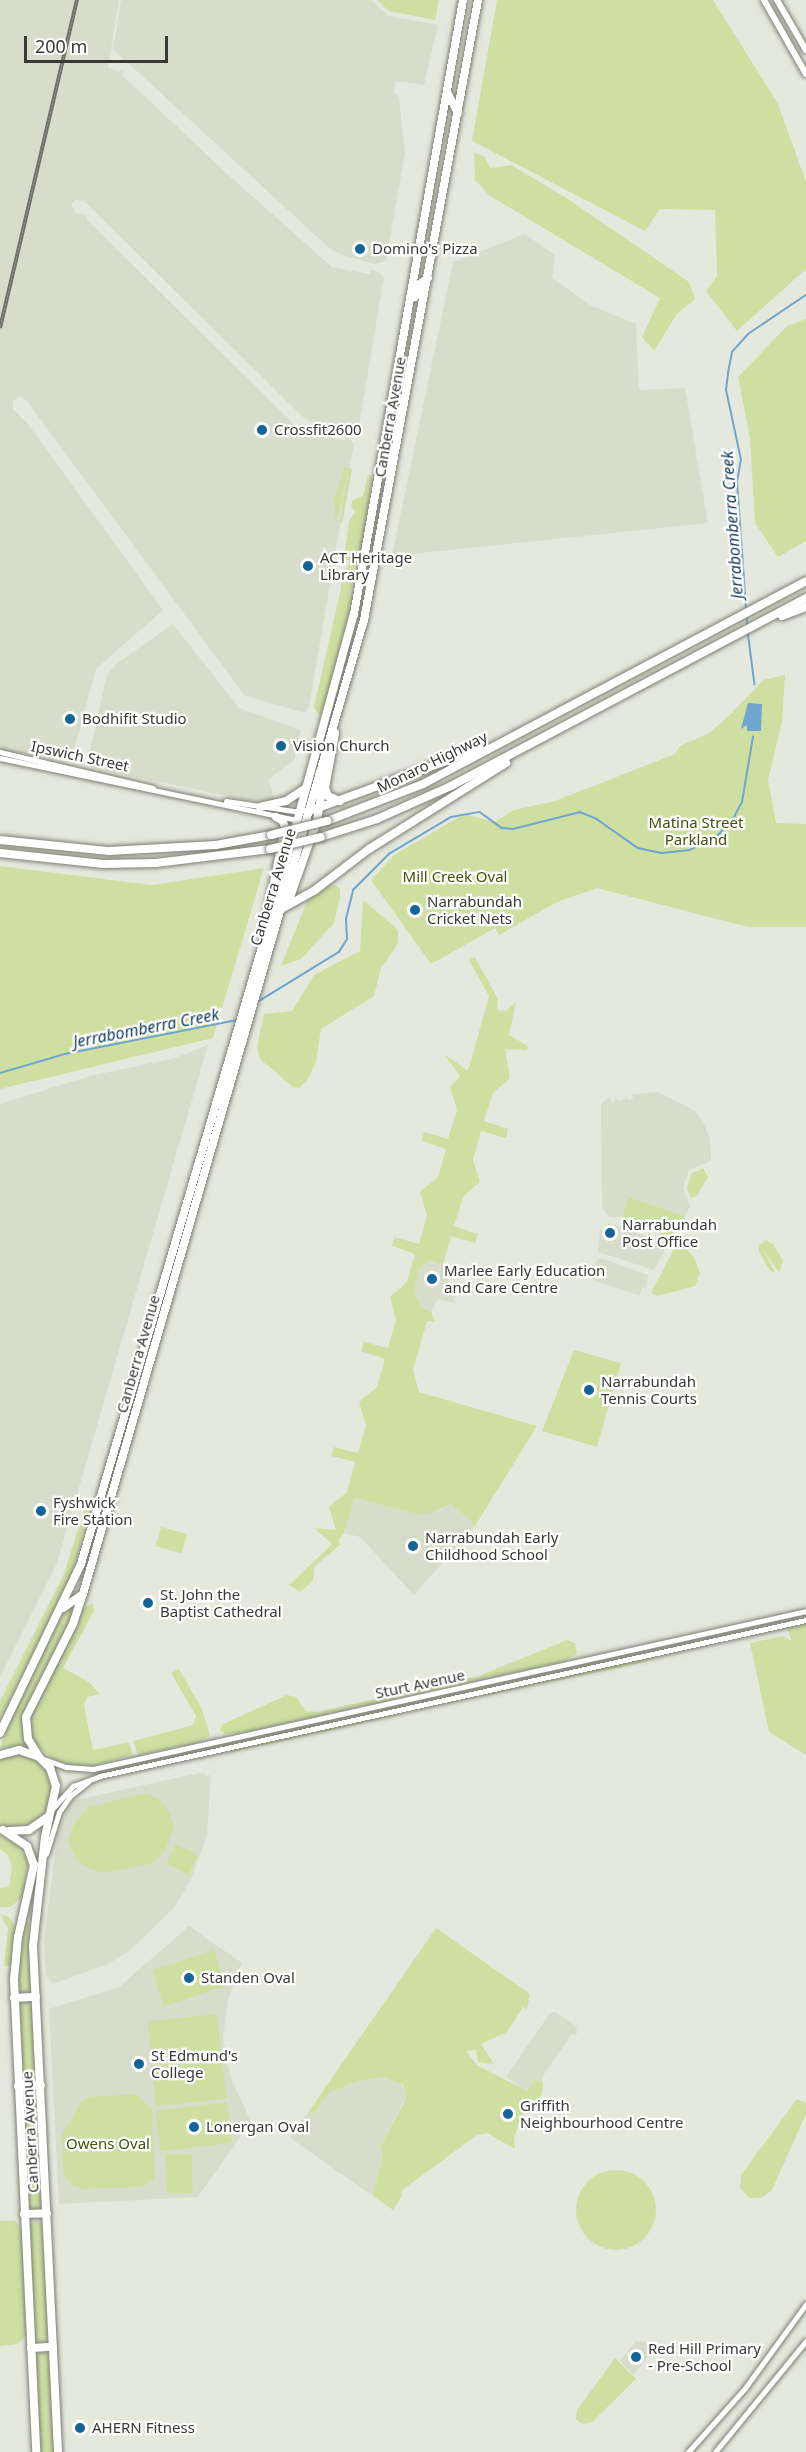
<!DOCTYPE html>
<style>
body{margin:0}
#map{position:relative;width:806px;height:2452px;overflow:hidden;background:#e5e8dd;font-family:"Noto Sans",sans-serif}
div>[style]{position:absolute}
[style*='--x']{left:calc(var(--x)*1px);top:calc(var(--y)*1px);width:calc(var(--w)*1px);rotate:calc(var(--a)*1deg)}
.built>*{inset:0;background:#d8ddcb}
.green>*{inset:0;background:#cfdfa2;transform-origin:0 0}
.round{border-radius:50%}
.water>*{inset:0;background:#6fa5ce}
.stream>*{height:1.5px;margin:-0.75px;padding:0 0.75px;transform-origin:0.75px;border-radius:0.75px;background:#6fa5ce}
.roads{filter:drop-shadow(0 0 2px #7c7f75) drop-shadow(0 0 2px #7c7f75)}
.secondary>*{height:5px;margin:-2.5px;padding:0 2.5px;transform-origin:2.5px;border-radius:2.5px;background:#fff}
.primary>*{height:6px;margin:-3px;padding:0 3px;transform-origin:3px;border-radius:3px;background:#fff}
.highway>*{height:8px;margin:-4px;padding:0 4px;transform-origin:4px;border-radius:4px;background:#fff}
.rail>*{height:4px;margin-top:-2px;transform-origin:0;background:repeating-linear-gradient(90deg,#fff 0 4.5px,#71736c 0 9px);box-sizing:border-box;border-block:2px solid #71736c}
.bridges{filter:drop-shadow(0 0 2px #7c7f75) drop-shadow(0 0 2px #7c7f75)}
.highway-bridge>*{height:8px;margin:-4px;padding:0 4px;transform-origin:4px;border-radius:4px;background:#fff}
.dots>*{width:16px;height:16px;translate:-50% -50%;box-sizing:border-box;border:3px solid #fff;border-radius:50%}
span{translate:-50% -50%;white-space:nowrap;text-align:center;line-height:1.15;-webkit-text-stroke:4.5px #fff;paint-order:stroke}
.poi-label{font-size:15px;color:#393a36}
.left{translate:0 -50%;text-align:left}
.street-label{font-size:15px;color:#393a36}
.park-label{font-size:15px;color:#44510b}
.water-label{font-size:16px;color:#16405d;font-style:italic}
.scale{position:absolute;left:24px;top:36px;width:144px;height:27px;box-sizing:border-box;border:3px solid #393a36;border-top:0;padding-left:8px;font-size:18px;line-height:21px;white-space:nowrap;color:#393a36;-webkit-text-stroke:4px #fff;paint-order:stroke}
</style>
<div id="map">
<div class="built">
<i style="clip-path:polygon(0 0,119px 0,108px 68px,125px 72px,122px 75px,224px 171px,332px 267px,370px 274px,371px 270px,378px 272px,384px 277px,359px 426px,351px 431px,316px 424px,304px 418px,84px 201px,75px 200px,71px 204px,75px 213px,88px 215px,86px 219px,298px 428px,343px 441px,346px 436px,354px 443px,309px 707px,305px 713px,245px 696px,26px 400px,19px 396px,13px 401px,13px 409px,28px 424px,163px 610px,96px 669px,71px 761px,0 750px)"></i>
<i style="clip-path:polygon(121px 0,371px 0,388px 16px,438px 25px,424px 85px,395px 81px,394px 92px,399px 97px,405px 153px,386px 261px,376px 264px,341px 255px,328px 247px,113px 49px)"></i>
<i style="clip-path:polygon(525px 234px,555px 255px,552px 278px,590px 305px,636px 324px,639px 390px,685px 388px,708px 523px,392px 556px,453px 262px)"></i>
<i style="clip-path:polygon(173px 624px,239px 708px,301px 730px,294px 760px,269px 779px,274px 802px,247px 800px,93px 768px,87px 764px,107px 675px,116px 664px)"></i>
<i style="clip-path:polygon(208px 1045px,57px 1563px,0 1677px,0 1104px,90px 1076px,175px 1058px)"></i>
<i style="clip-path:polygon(658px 1092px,695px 1111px,702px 1120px,710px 1138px,711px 1161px,689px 1170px,683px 1188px,690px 1206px,685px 1216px,630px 1197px,622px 1217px,609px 1217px,602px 1208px,601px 1104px,610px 1097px,611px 1102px,615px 1101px,615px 1096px,618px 1101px,625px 1100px,625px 1095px,628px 1100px,633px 1099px,632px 1094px)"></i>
<i style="clip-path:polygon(609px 1223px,663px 1242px,665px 1250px,654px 1270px,598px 1252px,600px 1230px)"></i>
<i style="clip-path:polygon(600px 1258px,648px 1275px,646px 1289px,642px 1287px,639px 1295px,592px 1280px,596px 1261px)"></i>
<i style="clip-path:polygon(429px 1260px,443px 1265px,455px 1303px,438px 1299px,431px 1311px,421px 1308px,414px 1291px,420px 1268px)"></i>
<i style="clip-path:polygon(355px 1498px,417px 1512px,439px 1510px,452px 1504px,475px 1526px,414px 1595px,360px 1537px,344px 1533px)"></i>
<i style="clip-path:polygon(204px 1772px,205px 1776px,211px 1775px,207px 1836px,191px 1879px,174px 1908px,128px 1952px,108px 1964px,53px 1984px,46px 1976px,44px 1941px,58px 1832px,71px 1801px)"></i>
<i style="clip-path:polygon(189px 1926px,242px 1963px,228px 1999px,223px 2038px,231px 2078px,251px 2122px,198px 2197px,59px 2204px,49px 2009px,119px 1987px)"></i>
<i style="clip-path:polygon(556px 2012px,576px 2026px,577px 2034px,571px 2035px,554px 2060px,542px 2077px,543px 2083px,536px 2078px,527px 2092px,506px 2077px,550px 2013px)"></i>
<i style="clip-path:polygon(385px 2077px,399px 2080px,407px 2095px,380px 2147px,383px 2150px,373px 2196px,290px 2138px,309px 2111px,314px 2114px,329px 2093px,362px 2079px)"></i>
<i style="clip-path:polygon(636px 2341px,645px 2342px,650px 2355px,633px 2375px,620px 2361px)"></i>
</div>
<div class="green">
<i style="clip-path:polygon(377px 0,439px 0,435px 20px,389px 11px)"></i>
<i style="clip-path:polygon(497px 0,713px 0,778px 104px,806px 182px,806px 269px,737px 331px,706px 291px,717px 276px,715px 210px,660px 209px,645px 231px,472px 141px)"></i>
<i style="clip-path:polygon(474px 153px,484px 156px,490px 168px,511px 165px,568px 199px,689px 282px,695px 299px,676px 315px,654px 351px,642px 337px,660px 298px,490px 196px,475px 180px)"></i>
<i style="clip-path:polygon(806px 319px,806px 541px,778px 557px,755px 523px,750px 438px,738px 377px,787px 326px)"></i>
<i style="clip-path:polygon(344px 467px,352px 469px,343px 520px,340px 523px,347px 474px,336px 524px,334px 499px)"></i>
<i style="clip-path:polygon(368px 474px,372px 478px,362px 559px,353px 569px,359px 569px,349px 595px,354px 596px,352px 614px,347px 617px,349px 623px,323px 715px,319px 715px,314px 707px,341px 588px,340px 571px,347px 568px,350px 561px,344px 558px,349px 521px,355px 512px,351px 506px,353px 500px,363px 496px)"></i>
<i style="clip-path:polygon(785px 675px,782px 722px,768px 780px,776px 823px,806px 824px,806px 927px,748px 927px,597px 888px,557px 902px,499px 935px,495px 928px,431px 964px,371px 880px,394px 855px,459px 817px,468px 815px,495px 822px,514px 810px,555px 801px,675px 754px,680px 746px,709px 733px,730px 715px,763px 680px)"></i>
<i style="clip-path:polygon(0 866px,152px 885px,264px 868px,213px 1038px,0 1089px)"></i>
<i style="clip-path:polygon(335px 885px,340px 888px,340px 897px,334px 923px,301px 959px,281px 966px,307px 901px,325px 887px)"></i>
<i style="clip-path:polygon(363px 900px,398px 930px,398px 944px,381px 968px,374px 996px,321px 1029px,316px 1062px,308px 1079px,299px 1088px,293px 1087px,260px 1059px,257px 1047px,264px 1014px,292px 1011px,314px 975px,360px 951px)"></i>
<i style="clip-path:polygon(475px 957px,498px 999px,497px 1010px,506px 1011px,516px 1002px,509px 1035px,528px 1046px,527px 1050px,505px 1049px,510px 1078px,493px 1093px,484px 1121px,508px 1129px,506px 1138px,481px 1131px,473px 1160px,480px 1182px,463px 1197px,454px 1226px,478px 1234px,475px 1243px,451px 1236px,443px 1265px,429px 1260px,420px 1268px,414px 1291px,421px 1308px,431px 1311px,435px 1322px,427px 1321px,413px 1370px,419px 1392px,537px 1426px,475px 1526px,452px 1504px,427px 1514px,417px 1514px,355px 1498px,344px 1533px,338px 1541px,341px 1544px,314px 1567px,313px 1581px,300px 1592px,289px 1585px,332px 1544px,314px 1528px,336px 1530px,329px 1507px,347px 1492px,355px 1462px,331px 1456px,334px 1447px,358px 1453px,366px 1425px,359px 1402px,377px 1387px,385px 1359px,361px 1351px,364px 1342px,388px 1348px,396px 1320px,390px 1297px,407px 1282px,415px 1254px,392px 1246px,394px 1237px,419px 1244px,427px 1215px,420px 1192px,438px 1177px,446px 1149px,422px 1141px,424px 1132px,448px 1139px,457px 1110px,450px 1087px,460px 1076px,444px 1054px,468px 1071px,489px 996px,469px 960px)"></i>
<i style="clip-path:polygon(703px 1168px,708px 1177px,697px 1196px,691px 1198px,687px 1189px,691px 1174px)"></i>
<i style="clip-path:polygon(629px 1197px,685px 1216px,673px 1234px,660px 1235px,661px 1231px,622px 1217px)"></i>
<i style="clip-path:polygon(766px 1240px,773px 1244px,783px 1261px,779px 1272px,763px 1250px,775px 1272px,770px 1271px,759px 1252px,759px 1245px)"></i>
<i style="clip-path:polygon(678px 1241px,694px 1257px,700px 1273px,695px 1286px,658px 1296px,651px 1293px)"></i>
<i style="clip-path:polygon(574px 1350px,621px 1363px,597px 1447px,542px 1431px)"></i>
<i style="clip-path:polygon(91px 1500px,74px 1571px,0 1719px,0 1701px,64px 1574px,87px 1501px)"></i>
<i style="left:161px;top:1527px;width:27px;height:20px;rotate:15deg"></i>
<i style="clip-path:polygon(93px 1603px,94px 1611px,63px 1668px,89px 1682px,100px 1694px,87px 1697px,84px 1706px,93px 1750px,129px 1742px,133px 1755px,92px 1766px,73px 1766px,53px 1759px,33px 1742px,29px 1717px,84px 1608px)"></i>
<i style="clip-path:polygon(72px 1606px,72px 1616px,24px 1714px,22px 1729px,28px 1746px,0 1747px,36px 1662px,66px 1608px)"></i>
<i style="clip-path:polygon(806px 1622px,806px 1755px,769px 1732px,750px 1643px,783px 1636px,792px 1641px,787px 1627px)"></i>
<i style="clip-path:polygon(567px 1640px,575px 1643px,577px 1654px,561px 1662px,246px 1732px,225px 1734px,220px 1730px,223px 1724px,287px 1695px,296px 1697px,306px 1711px,317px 1712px,479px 1676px)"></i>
<i style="clip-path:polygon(658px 1656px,646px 1662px,421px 1709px,649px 1657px)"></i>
<i style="clip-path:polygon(179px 1669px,202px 1709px,210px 1735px,198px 1743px,138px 1755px,133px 1741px,193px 1725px,196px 1716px,171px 1673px)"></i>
<i style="clip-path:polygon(386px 1715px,399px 1715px,228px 1753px,241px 1747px)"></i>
<i style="clip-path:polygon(14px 1753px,37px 1760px,51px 1777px,53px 1791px,42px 1818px,15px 1829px,0 1825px,0 1759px)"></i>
<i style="clip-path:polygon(147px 1793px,161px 1800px,170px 1814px,174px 1826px,165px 1851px,151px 1864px,101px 1873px,78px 1863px,68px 1841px,74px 1824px,88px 1807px)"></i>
<i style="clip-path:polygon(0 1835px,20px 1847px,28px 1863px,23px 1897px,10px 1907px,0 1907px,0 1888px,9px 1887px,12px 1867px,8px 1855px,0 1849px)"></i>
<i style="left:176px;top:1844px;width:25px;height:22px;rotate:27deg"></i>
<i style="clip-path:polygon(0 1914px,9px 1917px,15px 1926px,10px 1966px,4px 1966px,8px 1928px)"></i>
<i style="clip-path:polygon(25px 1917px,29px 1926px,32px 1986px,25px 1994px,18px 1990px,17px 1964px)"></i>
<i style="clip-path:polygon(436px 1928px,530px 1994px,527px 2009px,523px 2007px,507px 2032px,481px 2044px,494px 2064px,478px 2062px,476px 2050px,466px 2051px,477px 2065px,527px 2091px,536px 2078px,543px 2083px,542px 2094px,521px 2117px,543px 2132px,519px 2122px,514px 2138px,515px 2149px,487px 2133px,477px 2135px,401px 2191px,402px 2196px,393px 2210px,373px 2196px,383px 2151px,380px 2147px,406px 2099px,403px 2084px,385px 2077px,360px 2080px,329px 2093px,314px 2114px,309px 2111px)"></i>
<i style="left:214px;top:1950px;width:38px;height:65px;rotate:72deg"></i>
<i style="clip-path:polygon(27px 2001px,33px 2005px,37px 2076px,27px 2082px,21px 2078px,18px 2008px)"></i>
<i style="left:217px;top:2014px;width:38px;height:70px;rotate:84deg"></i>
<i style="left:222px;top:2058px;width:41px;height:71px;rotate:84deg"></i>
<i style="clip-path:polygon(30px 2089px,37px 2095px,43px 2208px,30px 2211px,22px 2095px)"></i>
<i style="clip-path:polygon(137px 2094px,152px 2110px,155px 2179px,141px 2187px,81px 2189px,70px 2184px,63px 2171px,62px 2135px,82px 2100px,88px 2097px)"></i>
<i style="clip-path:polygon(797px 2099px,806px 2103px,806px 2114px,772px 2190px,762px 2198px,749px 2198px,740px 2188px,741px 2175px)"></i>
<i style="left:227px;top:2102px;width:41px;height:72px;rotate:83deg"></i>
<i style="left:192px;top:2154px;width:39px;height:26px;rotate:89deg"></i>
<i class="round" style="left:576px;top:2170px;width:80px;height:80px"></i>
<i style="clip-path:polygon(36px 2220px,44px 2226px,49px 2336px,39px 2336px,49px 2337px,42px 2343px,34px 2339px,29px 2225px)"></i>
<i style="clip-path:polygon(0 2221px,15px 2221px,22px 2230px,27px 2335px,18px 2344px,0 2346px)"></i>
<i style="clip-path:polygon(43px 2351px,50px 2356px,55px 2452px,38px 2452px,35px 2356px)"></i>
<i style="clip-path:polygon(615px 2358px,636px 2379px,592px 2422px,582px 2424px,576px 2419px,577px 2410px)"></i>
</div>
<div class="water">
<i style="clip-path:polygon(748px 703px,762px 704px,761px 731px,747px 731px,747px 725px,741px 729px)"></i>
</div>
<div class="stream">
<i style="--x:746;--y:608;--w:126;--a:-94.1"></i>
<i style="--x:737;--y:482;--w:22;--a:-80"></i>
<i style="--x:741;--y:460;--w:72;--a:-102.1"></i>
<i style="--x:726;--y:390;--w:17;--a:-83"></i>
<i style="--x:728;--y:373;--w:21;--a:-79"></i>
<i style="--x:732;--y:352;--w:24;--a:-48"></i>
<i style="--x:748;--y:334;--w:70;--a:-33.9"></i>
<i style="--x:747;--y:616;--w:10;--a:84"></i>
<i style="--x:748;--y:631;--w:54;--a:82.6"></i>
<i style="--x:256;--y:1003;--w:97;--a:-31.6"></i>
<i style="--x:339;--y:952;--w:15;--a:-58"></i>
<i style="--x:347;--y:939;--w:20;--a:-93"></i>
<i style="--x:346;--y:919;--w:30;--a:-76"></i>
<i style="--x:353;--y:890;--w:51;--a:-45"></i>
<i style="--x:389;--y:854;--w:72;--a:-30.8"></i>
<i style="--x:451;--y:817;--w:29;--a:-10"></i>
<i style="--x:480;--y:812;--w:27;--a:36"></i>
<i style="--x:502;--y:828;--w:11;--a:5"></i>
<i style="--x:513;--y:829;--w:69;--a:-14.2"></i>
<i style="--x:580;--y:812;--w:18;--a:22"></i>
<i style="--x:597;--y:819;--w:50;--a:35.3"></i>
<i style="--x:638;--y:848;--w:25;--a:12"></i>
<i style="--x:662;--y:853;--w:28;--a:-6"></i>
<i style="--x:690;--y:850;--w:30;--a:-27"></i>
<i style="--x:717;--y:836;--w:21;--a:-45"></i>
<i style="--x:732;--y:821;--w:21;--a:-62"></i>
<i style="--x:742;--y:802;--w:66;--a:-80.4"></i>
<i style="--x:0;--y:1073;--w:68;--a:-16.3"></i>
<i style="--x:65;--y:1054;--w:175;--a:-11.2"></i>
</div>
<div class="roads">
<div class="secondary">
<i style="--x:0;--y:752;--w:157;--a:13.2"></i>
<i style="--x:0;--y:758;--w:304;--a:11.8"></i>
<i style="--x:226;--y:801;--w:75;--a:8.5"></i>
<i style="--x:41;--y:1758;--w:27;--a:20"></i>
<i style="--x:66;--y:1767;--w:27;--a:4"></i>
<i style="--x:93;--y:1769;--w:730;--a:-12.49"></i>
<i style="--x:53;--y:1808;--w:30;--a:-48"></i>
<i style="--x:73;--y:1786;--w:29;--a:-20"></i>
<i style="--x:100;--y:1776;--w:723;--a:-12.46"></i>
<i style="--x:46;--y:1854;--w:44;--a:-72.8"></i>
<i style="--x:59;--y:1812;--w:19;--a:-55"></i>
<i style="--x:70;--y:1796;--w:23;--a:-38"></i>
<i style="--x:688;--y:2452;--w:86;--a:-48.3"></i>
<i style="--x:745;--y:2388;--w:104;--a:-54"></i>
<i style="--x:715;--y:2452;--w:144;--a:-50.7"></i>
</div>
<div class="primary">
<i style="--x:764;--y:0;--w:85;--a:60.4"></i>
<i style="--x:777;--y:0;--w:58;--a:59.9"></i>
</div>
<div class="highway">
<i style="--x:448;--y:94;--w:21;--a:62"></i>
<i style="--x:415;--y:297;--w:14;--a:-69"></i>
<i style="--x:420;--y:284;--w:10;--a:-37"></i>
<i style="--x:782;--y:616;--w:26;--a:-21"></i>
<i style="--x:335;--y:733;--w:56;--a:100.3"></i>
<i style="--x:325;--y:788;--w:9;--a:69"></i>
<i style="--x:328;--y:796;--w:13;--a:23"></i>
<i style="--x:260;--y:807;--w:27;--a:-13"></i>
<i style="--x:286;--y:801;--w:24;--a:-33"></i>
<i style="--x:307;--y:812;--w:186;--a:-20.1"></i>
<i style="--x:327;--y:821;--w:103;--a:-21.1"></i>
<i style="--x:423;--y:784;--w:433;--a:-27.9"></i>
<i style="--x:321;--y:837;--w:59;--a:-17.8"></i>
<i style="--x:377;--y:819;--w:81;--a:-24"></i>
<i style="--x:451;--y:786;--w:402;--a:-27.9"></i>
<i style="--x:0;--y:840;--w:110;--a:5.8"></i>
<i style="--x:109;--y:851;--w:107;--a:-3.2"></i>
<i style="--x:216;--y:845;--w:56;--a:-10.3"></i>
<i style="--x:0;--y:853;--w:104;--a:6.1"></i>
<i style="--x:103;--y:864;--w:53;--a:-1.1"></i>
<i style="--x:156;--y:863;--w:115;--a:-7"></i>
<i style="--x:288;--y:903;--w:87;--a:-70.5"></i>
<i style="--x:317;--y:821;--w:44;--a:-80.8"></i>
<i style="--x:283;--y:908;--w:37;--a:-29"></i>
<i style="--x:315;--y:890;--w:68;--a:-37.2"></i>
<i style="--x:369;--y:849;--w:162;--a:-32.1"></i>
<i style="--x:268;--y:912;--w:86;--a:-78.6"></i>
<i style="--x:285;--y:828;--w:7;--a:-106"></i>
<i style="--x:283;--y:821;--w:8;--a:-150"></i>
<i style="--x:63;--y:1608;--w:24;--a:-35"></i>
<i style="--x:0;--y:1733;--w:187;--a:-64.4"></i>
<i style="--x:81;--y:1564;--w:678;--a:-73.65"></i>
<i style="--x:272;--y:913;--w:310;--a:-74.7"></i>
<i style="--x:354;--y:614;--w:624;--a:-79.93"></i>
<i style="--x:0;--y:1755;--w:20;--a:-15"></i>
<i style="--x:19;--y:1750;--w:21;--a:19"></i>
<i style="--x:39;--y:1757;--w:16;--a:45"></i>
<i style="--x:50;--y:1768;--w:19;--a:72"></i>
<i style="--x:56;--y:1786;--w:52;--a:102.2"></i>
<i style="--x:45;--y:1837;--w:110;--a:96.3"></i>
<i style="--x:33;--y:1946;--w:507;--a:87.17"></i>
<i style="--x:39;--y:1757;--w:21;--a:-121"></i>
<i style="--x:28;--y:1739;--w:22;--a:-95"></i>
<i style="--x:26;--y:1717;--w:104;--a:-63.2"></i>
<i style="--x:73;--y:1624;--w:32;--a:-72"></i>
<i style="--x:83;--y:1594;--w:1014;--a:-73.91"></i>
<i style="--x:364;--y:620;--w:630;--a:-79.58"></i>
<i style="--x:3;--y:1830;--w:29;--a:34"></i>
<i style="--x:27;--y:1846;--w:20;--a:70"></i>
<i style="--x:34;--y:1865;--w:74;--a:102.5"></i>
<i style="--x:18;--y:1937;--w:42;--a:95.4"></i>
<i style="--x:14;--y:1979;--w:474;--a:87.3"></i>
<i style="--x:9;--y:1831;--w:20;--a:-3"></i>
<i style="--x:29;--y:1830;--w:24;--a:-35"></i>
<i style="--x:14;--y:1998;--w:22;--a:-3"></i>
<i style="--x:18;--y:2086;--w:23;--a:-2"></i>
<i style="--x:24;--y:2214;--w:23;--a:-2"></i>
<i style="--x:31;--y:2348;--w:22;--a:-3"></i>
</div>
</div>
<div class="rail">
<i style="--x:0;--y:328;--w:337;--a:-76.8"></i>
</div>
<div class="bridges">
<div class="highway-bridge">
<i style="--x:271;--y:835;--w:58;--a:-14"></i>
<i style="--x:270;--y:849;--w:52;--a:-13.2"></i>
</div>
</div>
<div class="dots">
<i style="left:360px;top:249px;background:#126596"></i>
<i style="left:262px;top:430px;background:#126596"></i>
<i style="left:308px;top:566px;background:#126596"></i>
<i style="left:70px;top:719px;background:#126596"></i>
<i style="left:281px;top:746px;background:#126596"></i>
<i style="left:415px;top:910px;background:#126596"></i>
<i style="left:610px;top:1233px;background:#126596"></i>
<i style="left:432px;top:1279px;background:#126596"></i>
<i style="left:589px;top:1390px;background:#126596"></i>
<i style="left:41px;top:1511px;background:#126596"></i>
<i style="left:413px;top:1546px;background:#126596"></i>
<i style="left:148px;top:1603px;background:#126596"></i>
<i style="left:189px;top:1978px;background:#126596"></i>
<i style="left:139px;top:2064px;background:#126596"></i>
<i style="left:508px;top:2114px;background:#126596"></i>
<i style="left:194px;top:2127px;background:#126596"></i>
<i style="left:636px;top:2357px;background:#126596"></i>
<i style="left:80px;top:2428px;background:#126596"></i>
</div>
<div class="poi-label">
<span class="left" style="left:372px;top:249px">Domino's Pizza</span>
<span class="left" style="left:274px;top:430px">Crossfit2600</span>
<span class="left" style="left:320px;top:566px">ACT Heritage<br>Library</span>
<span class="left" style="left:82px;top:719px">Bodhifit Studio</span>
<span class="left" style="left:293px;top:746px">Vision Church</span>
<span class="left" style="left:427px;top:910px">Narrabundah<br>Cricket Nets</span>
<span class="left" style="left:622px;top:1233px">Narrabundah<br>Post Office</span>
<span class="left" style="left:444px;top:1279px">Marlee Early Education<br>and Care Centre</span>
<span class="left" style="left:601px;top:1390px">Narrabundah<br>Tennis Courts</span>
<span class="left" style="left:53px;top:1511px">Fyshwick<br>Fire Station</span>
<span class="left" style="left:425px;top:1546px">Narrabundah Early<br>Childhood School</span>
<span class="left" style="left:160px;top:1603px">St. John the<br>Baptist Cathedral</span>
<span class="left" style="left:201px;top:1978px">Standen Oval</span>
<span class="left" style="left:151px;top:2064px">St Edmund's<br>College</span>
<span class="left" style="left:520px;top:2114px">Griffith<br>Neighbourhood Centre</span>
<span class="left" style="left:206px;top:2127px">Lonergan Oval</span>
<span class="left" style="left:648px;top:2357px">Red Hill Primary<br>- Pre-School</span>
<span class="left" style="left:92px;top:2428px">AHERN Fitness</span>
</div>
<div class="street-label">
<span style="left:390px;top:417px;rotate:-80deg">Canberra Avenue</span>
<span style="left:80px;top:756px;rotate:12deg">Ipswich Street</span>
<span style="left:432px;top:762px;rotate:-26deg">Monaro Highway</span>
<span style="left:273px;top:887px;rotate:-73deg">Canberra Avenue</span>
<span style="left:138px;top:1354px;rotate:-74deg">Canberra Avenue</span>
<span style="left:420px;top:1684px;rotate:-12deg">Sturt Avenue</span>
<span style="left:30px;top:2132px;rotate:-93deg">Canberra Avenue</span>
</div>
<div class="park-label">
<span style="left:696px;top:831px">Matina Street<br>Parkland</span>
<span style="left:455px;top:877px">Mill Creek Oval</span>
<span style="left:108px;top:2144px">Owens Oval</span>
</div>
<div class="water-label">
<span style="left:732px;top:525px;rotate:-94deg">Jerrabomberra Creek</span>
<span style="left:146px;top:1028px;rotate:-11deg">Jerrabomberra Creek</span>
</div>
<div class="scale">200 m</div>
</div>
